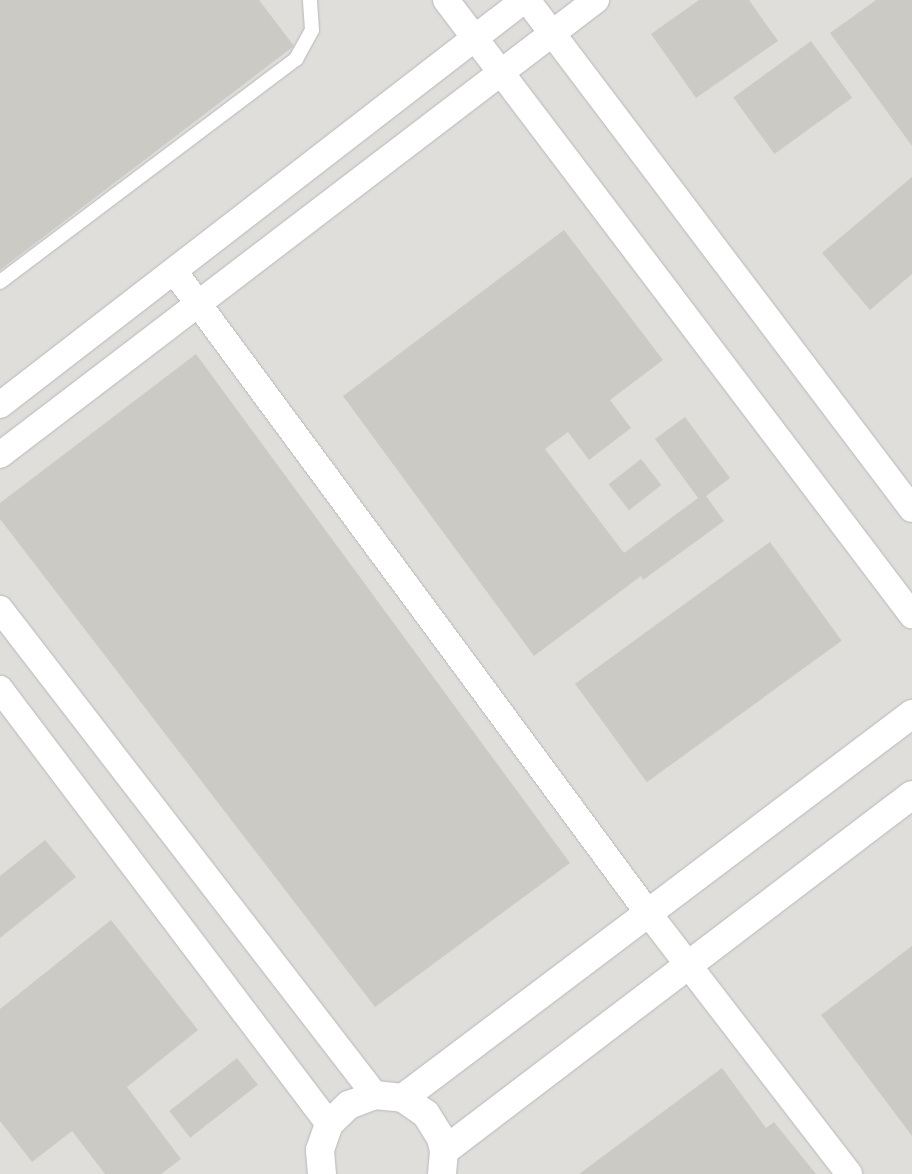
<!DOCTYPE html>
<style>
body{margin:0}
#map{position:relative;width:912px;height:1174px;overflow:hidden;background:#f1efe8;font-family:"Open Sans",sans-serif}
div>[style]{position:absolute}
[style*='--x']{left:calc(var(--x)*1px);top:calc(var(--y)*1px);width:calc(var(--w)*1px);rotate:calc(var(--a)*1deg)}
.industrial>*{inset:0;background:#e0deda;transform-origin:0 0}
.building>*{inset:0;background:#cccac5;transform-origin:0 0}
.roads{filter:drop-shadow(0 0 1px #b5b8bc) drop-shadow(0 0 1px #b5b8bc)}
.service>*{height:14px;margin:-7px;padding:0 7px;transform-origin:7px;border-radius:7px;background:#fff}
.minor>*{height:26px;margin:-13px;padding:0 13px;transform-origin:13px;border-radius:13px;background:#fff}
.tertiary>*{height:28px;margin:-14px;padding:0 14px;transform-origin:14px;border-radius:14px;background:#fff}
span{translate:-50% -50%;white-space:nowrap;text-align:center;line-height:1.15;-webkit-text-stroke:5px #fff;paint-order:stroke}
</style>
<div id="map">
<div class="industrial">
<i style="left:0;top:0;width:912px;height:1174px"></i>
</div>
<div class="building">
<i style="clip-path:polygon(0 0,259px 0,294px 46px,0 270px)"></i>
<i style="clip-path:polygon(699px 0,749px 0,778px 41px,696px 98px,651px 34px)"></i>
<i style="clip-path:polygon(876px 0,912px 0,912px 146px,830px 33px)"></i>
<i style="left:811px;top:41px;width:70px;height:96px;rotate:54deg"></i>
<i style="clip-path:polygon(912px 177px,912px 274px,870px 310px,822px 253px)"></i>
<i style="clip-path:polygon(564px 230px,663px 360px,610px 400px,631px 428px,589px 460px,568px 432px,545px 449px,624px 553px,698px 498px,655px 439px,685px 417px,730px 478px,706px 496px,724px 521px,643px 580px,641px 576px,534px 656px,343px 396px)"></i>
<i style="clip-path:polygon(196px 354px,570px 863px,375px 1007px,0 519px,0 503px)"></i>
<i style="left:641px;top:459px;width:33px;height:41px;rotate:52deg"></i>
<i style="left:770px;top:542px;width:122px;height:241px;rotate:54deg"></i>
<i style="clip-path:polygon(45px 840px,76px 877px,0 938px,0 876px)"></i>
<i style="clip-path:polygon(111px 920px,198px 1030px,127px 1087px,181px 1159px,161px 1174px,105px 1174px,72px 1131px,32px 1162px,0 1121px,0 1009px)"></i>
<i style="clip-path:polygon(912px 946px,912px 1136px,821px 1015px)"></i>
<i style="left:237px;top:1058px;width:34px;height:86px;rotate:52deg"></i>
<i style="clip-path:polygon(722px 1068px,766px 1128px,774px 1122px,816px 1174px,579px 1174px)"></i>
</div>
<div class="roads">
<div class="service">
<i style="--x:0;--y:282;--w:371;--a:-37"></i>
<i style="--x:296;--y:59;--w:33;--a:-61"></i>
<i style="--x:312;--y:30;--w:30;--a:-94"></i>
</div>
<div class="minor">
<i style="--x:446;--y:0;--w:772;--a:52.85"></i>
<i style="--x:527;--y:0;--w:638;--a:52.9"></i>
<i style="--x:174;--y:271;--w:799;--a:53.55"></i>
<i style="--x:649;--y:914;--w:328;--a:52.4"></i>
<i style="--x:0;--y:405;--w:662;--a:-37.7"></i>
<i style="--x:0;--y:455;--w:750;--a:-37.36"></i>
<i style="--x:0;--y:609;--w:614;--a:52.35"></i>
<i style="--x:0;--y:689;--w:545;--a:52.9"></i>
</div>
<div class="tertiary">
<i style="--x:403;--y:1098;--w:638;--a:-37.03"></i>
<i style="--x:444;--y:1151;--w:588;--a:-37.26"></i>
<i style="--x:322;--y:1174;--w:24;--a:-95"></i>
<i style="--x:320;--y:1150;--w:28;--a:-71"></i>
<i style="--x:329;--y:1124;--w:28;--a:-44"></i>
<i style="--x:349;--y:1105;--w:28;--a:-21"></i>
<i style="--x:375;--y:1095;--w:28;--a:6"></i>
<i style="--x:403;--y:1098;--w:28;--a:35"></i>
<i style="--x:426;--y:1114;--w:28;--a:58"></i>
<i style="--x:441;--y:1138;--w:13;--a:77"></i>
<i style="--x:444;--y:1151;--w:23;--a:95"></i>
</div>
</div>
</div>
